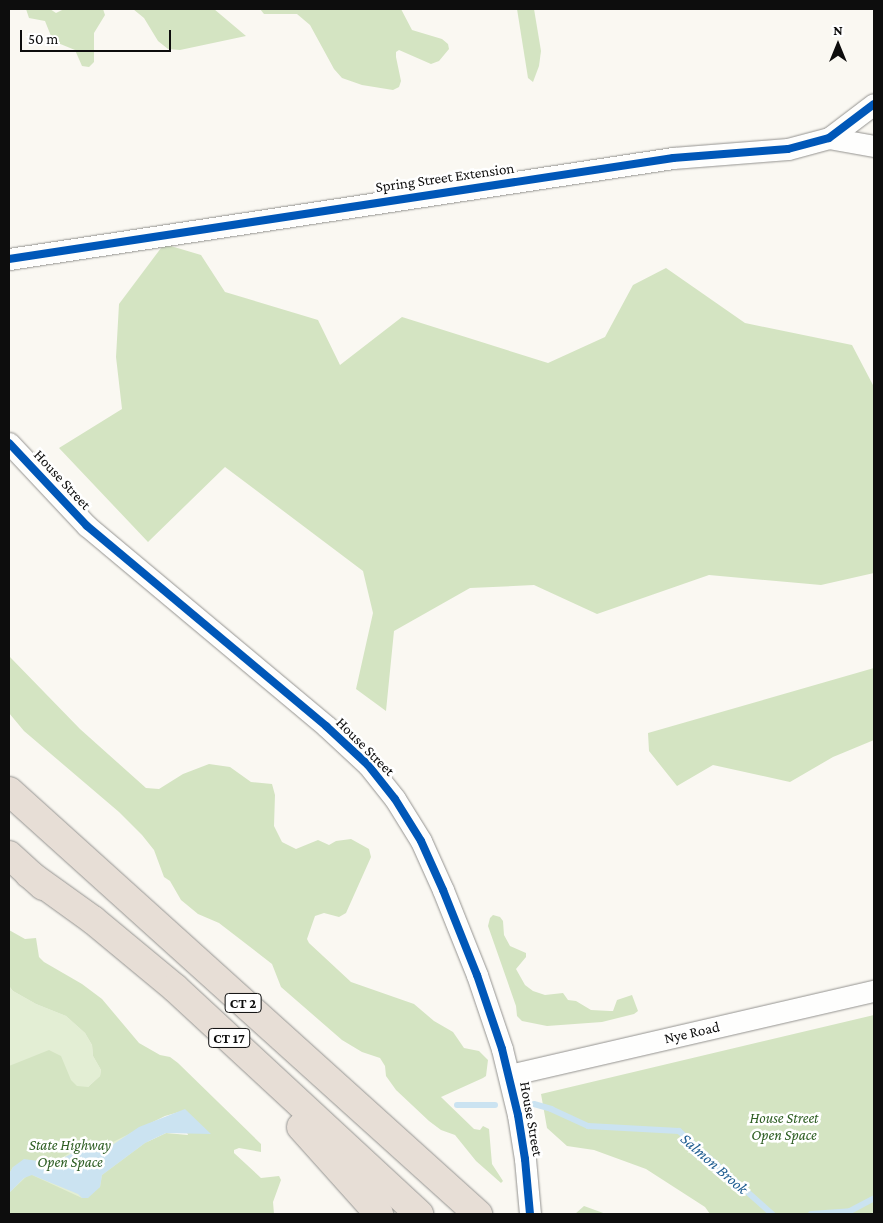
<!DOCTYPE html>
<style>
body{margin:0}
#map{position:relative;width:883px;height:1223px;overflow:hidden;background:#faf8f2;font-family:"Crimson Pro",serif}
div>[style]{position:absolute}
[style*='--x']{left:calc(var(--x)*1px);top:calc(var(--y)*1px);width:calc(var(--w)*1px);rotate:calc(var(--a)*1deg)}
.green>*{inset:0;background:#e3eed4}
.forest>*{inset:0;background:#d4e4c2}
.water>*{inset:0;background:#cbe3f1}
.stream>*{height:6px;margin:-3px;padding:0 3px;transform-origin:3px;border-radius:3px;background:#cbe3f1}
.roads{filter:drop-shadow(0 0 1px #949390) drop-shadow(0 0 1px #949390)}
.street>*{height:21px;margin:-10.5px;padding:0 10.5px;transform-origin:10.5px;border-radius:10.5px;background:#fefefd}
.highway>*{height:28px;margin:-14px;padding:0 14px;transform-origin:14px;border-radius:14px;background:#e7ded6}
.cycleway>*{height:8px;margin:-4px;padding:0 4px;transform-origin:4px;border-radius:4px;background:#0057b8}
span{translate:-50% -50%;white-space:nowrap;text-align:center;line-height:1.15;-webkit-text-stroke:5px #fff;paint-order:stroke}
.shield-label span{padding:1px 4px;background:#fff;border:1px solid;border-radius:4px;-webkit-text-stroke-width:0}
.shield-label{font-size:14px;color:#0d0d0d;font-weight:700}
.street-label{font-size:15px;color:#0d0d0d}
.park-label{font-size:15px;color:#2e5e23;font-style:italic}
.water-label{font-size:16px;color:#225f92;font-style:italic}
.frame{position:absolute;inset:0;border:10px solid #0d0d0d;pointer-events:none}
.north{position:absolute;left:813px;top:20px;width:50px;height:50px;-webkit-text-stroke:4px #fff;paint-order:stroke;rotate:0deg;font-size:14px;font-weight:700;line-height:20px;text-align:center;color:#0d0d0d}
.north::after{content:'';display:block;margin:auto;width:18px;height:22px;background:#0d0d0d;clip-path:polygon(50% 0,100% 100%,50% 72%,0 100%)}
.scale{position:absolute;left:20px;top:30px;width:151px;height:22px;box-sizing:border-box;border:2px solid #0d0d0d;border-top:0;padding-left:6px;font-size:15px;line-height:18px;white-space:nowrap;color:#0d0d0d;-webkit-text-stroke:4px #fff;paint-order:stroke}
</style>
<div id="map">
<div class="green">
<i style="clip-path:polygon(9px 986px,13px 991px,36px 1004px,66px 1016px,85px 1033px,92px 1045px,93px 1056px,101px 1070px,100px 1076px,88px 1087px,229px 1214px,9px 1214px)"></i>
</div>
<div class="forest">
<i style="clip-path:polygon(26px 9px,50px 9px,56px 13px,64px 9px,103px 9px,105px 15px,94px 33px,94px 62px,89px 67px,82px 66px,75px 50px,53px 41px,45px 21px,29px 18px)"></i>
<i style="clip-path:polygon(133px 9px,214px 9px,246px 36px,180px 50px,168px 49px,158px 41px,144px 18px)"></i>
<i style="clip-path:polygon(260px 9px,401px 9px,412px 30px,442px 39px,448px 44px,449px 49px,439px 61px,431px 64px,399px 50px,396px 52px,396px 57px,401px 81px,399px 87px,393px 90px,362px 85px,342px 78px,334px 69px,310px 25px,297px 14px,264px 14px)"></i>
<i style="clip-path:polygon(517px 9px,534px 9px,541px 51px,539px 66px,533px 82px,528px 78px)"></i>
<i style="clip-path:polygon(164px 244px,201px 255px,225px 292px,318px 320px,340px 365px,402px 317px,548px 363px,605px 337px,633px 285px,666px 268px,745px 323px,852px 345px,874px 387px,874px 573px,821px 585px,709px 575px,597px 614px,534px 585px,470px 588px,394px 631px,386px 711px,356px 689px,373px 613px,363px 571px,225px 467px,148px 542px,59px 448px,122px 409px,116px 357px,119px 304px)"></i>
<i style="clip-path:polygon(9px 656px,80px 729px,146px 788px,159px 789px,183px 774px,209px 764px,230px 767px,251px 782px,272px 784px,275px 795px,274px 826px,282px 842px,296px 849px,318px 840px,329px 845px,336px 841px,351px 839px,369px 849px,371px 857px,346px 913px,339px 917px,324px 913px,315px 916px,307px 939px,309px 943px,351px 982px,414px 1004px,434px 1021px,453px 1032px,464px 1048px,479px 1051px,488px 1060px,486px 1076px,483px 1078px,441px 1097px,474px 1129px,480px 1130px,483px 1126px,489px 1129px,492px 1164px,503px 1181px,501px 1183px,476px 1161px,455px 1135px,441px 1130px,429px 1121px,396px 1090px,386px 1076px,385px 1066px,380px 1058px,362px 1052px,342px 1040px,281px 987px,272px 964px,219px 923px,198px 914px,181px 900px,170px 881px,164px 877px,154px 850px,142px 835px,119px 812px,24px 731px,9px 713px)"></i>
<i style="clip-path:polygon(874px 668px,874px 740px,833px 757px,790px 782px,713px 765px,677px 786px,649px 751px,648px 733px)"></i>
<i style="clip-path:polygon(493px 915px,500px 917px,503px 921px,504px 935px,510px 946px,526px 953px,526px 957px,516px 969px,525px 985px,533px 991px,545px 995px,563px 993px,568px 1000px,576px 1001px,591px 1010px,610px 1011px,613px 1011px,617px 1000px,632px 995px,638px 1011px,634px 1014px,602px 1022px,547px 1026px,522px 1021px,517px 1016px,516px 1006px,488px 926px,490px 918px)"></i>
<i style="clip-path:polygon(9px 930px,25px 939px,36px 938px,39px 957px,44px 962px,82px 984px,102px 999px,139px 1043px,160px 1055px,170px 1057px,178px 1063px,261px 1144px,261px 1152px,239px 1148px,234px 1150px,234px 1153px,261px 1178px,279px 1176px,281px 1180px,273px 1202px,274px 1214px,9px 1214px,9px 1193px,28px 1175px,32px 1175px,82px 1198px,100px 1187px,102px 1175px,145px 1143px,166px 1133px,188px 1135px,179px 1112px,165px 1116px,111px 1143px,102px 1152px,77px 1151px,69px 1153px,53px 1164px,45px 1162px,13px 1167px,9px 1174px,9px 1066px,49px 1050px,61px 1056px,71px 1080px,77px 1086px,88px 1087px,100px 1076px,101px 1070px,93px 1056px,92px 1045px,85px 1033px,66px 1016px,36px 1004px,13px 991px,9px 986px)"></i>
<i style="clip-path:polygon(874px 1015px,874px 1214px,710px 1214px,705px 1207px,646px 1169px,594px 1150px,567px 1146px,547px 1128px,541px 1094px)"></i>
<i style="clip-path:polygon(584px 1206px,606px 1214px,575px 1214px)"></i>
</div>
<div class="water">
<i style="clip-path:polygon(185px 1109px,211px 1134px,166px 1133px,145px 1143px,102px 1175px,100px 1187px,88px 1198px,82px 1198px,78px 1194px,32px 1175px,24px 1178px,9px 1193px,9px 1174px,13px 1167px,24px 1159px,45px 1162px,49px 1165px,77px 1151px,102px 1152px,139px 1127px)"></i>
</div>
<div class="stream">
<i style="--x:534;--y:1104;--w:18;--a:16"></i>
<i style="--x:551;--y:1109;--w:41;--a:24.7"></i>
<i style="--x:588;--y:1126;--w:91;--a:3.1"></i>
<i style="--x:679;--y:1131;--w:125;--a:41.7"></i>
<i style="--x:457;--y:1105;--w:38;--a:0"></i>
<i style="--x:811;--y:1214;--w:39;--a:-4"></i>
<i style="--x:850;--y:1211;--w:27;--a:-28"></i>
</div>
<div class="roads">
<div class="street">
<i style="--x:829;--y:138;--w:46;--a:10.1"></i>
<i style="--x:9;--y:259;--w:672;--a:-8.65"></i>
<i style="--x:673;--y:158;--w:115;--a:-4.5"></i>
<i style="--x:788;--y:149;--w:42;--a:-15"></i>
<i style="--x:829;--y:138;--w:56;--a:-37.1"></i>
<i style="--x:9;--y:443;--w:114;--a:46.8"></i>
<i style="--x:87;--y:526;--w:312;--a:39.9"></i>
<i style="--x:326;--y:726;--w:57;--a:42.9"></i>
<i style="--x:368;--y:765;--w:43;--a:51.5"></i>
<i style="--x:395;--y:799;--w:49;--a:58.2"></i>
<i style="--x:421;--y:841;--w:54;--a:65.8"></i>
<i style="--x:443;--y:890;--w:92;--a:68.2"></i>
<i style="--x:477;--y:975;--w:78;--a:71.3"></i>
<i style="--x:502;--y:1049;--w:68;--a:76.4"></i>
<i style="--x:518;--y:1115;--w:45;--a:81"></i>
<i style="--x:525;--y:1159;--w:55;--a:84.8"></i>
<i style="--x:509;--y:1075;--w:375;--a:-13"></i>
</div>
<div class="highway">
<i style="--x:9;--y:791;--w:632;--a:42.05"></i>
<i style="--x:9;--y:855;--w:46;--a:42.4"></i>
<i style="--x:29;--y:874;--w:79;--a:35.7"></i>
<i style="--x:93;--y:920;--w:107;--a:39.7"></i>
<i style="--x:175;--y:988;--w:333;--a:42.8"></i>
<i style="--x:301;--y:1127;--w:117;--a:48.1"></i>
</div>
</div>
<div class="cycleway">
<i style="--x:9;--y:259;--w:672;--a:-8.65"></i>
<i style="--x:673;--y:158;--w:115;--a:-4.5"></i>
<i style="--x:788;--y:149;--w:42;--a:-15"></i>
<i style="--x:829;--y:138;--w:56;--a:-37.1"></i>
<i style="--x:9;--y:443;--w:114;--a:46.8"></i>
<i style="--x:87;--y:526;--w:312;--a:39.9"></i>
<i style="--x:326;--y:726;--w:57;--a:42.9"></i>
<i style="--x:368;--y:765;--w:43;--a:51.5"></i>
<i style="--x:395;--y:799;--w:49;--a:58.2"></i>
<i style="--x:421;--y:841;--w:54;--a:65.8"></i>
<i style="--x:443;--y:890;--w:92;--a:68.2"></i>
<i style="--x:477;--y:975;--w:78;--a:71.3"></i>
<i style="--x:502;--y:1049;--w:68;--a:76.4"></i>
<i style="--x:518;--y:1115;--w:45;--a:81"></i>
<i style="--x:525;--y:1159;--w:55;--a:84.8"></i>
</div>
<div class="shield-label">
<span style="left:243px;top:1003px">CT 2</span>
<span style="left:229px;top:1038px">CT 17</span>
</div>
<div class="street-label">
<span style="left:445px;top:178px;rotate:-8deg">Spring Street Extension</span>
<span style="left:62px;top:480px;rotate:47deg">House Street</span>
<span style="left:365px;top:747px;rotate:45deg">House Street</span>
<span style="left:692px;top:1033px;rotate:-13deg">Nye Road</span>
<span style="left:531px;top:1119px;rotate:80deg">House Street</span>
</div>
<div class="park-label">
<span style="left:784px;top:1127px">House Street<br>Open Space</span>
<span style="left:70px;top:1154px">State Highway<br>Open Space</span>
</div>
<div class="water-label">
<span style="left:714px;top:1164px;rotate:41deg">Salmon Brook</span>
</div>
<div class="frame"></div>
<div class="north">N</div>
<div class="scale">50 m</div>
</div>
